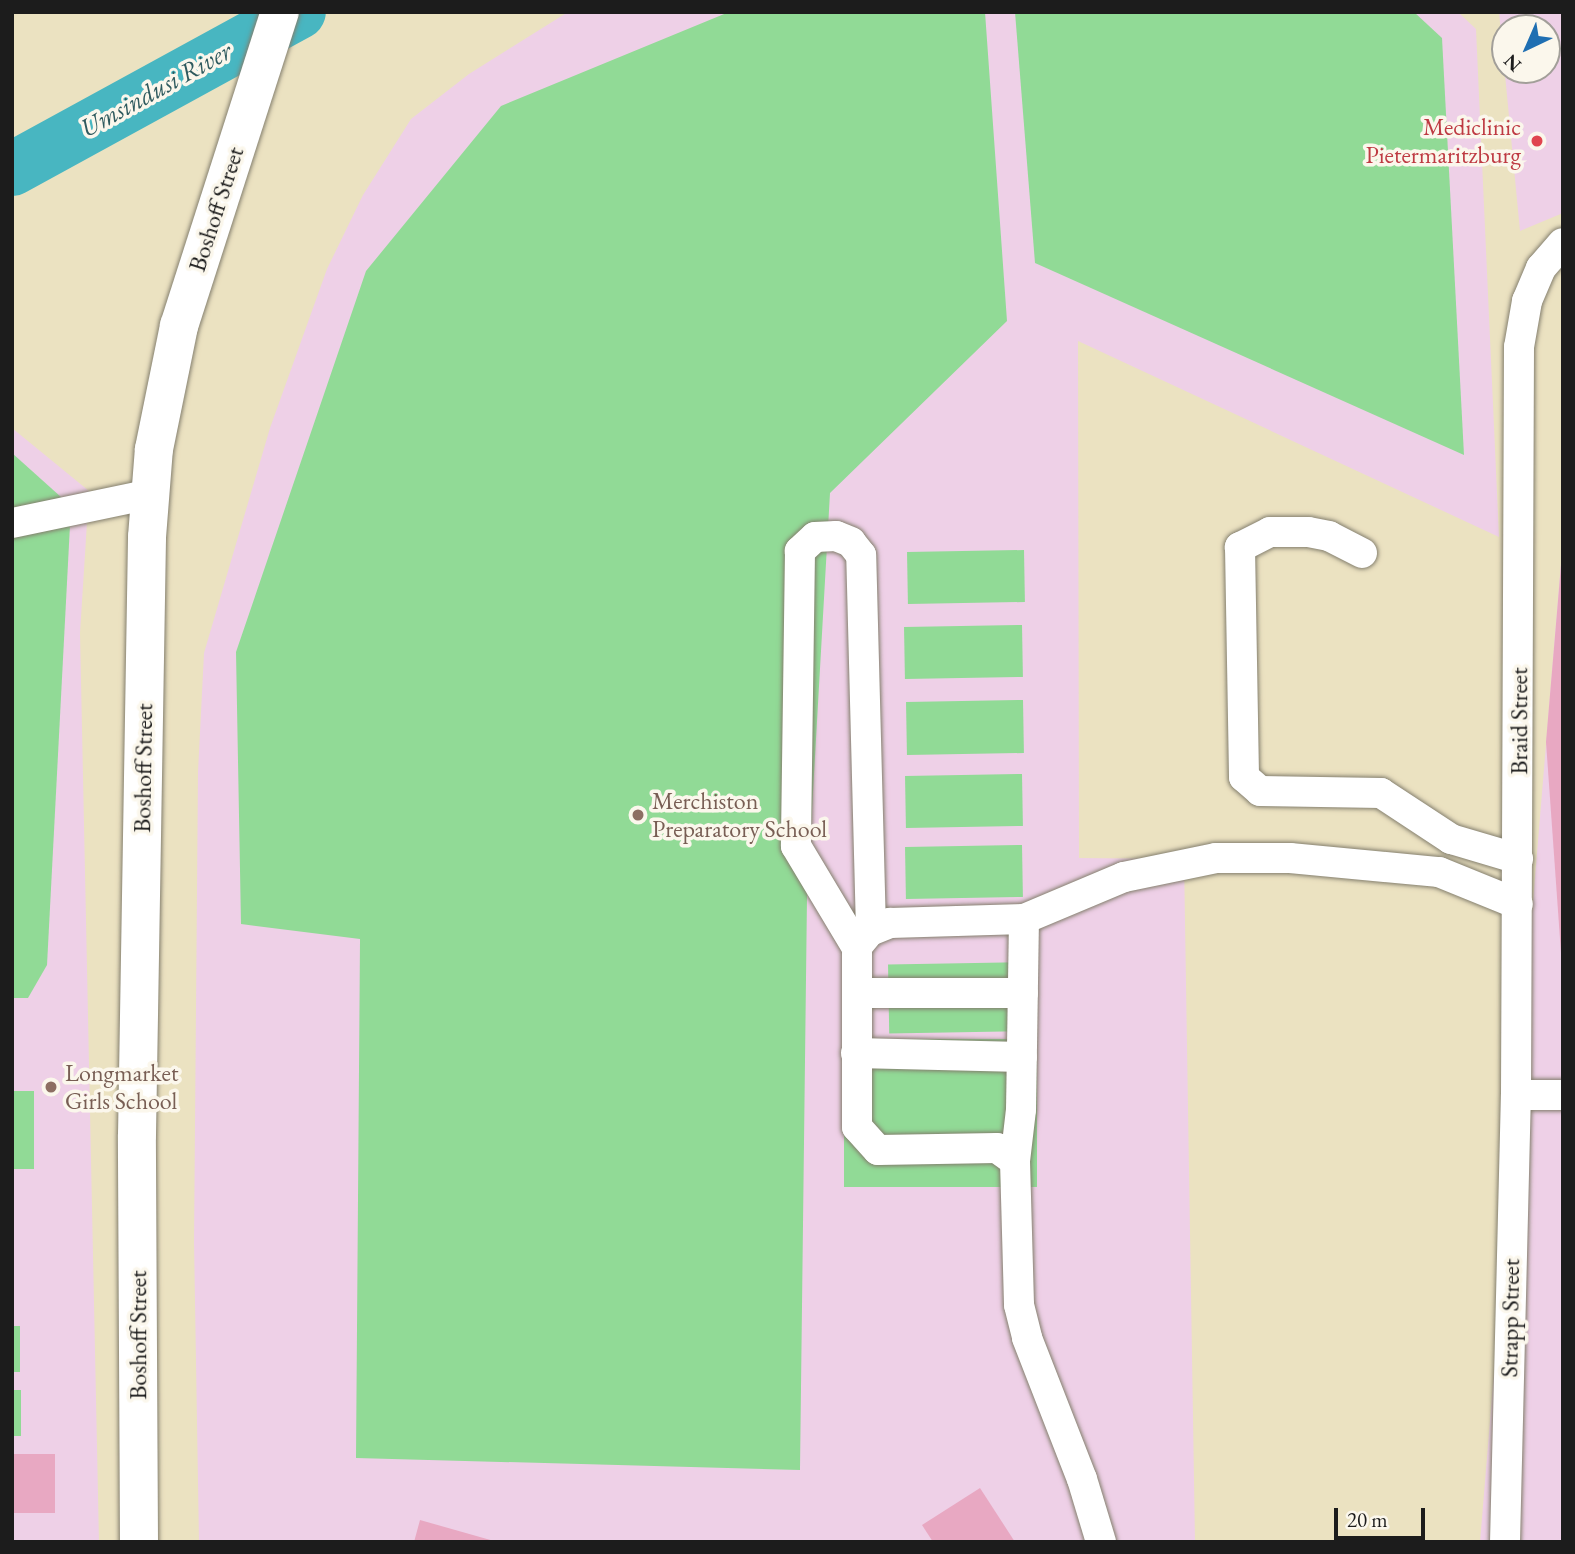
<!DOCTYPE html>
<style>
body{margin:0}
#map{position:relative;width:1575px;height:1554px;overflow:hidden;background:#ebe2c1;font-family:"EB Garamond",serif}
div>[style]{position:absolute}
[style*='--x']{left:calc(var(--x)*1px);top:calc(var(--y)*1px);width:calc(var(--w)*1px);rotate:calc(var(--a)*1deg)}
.built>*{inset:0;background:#eed0e7}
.green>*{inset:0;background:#91da96;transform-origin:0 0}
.river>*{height:54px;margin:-27px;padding:0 27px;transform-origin:27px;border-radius:27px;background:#48b6c1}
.building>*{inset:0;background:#e8a8c2;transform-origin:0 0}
.roads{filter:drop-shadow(0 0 2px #847f6e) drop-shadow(0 0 2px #847f6e)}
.minor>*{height:30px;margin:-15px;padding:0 15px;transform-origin:15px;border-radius:15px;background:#fff}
.major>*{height:38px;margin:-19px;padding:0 19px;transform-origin:19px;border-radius:19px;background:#fff}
.dots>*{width:19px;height:19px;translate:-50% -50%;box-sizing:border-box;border:4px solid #fbf7ec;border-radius:50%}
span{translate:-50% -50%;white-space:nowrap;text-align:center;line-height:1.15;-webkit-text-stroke:7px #fbf7ec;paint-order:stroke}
.health-label{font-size:24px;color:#be3a42}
.right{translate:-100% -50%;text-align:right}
.street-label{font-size:24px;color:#1c1c1c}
.education-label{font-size:24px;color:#785e54}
.left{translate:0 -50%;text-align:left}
.water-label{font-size:26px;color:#2e5a5e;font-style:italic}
.frame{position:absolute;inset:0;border:14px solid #1c1c1c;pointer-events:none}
.north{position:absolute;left:1491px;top:14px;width:70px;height:70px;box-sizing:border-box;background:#fbf7ec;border:2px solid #a29f99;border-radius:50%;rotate:224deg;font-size:19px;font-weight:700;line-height:28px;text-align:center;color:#1c1c1c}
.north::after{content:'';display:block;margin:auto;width:24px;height:32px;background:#1f6fb2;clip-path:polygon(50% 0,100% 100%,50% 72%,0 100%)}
.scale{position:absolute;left:1334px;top:1508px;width:91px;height:32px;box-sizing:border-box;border:4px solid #1c1c1c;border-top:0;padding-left:9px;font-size:21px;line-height:24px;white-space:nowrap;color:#1c1c1c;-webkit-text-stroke:5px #fbf7ec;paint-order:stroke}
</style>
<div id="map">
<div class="built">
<i style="clip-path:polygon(568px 12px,1458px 12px,1476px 29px,1499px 537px,1078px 341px,1079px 858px,1184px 859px,1195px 1542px,199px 1542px,194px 1242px,198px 772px,204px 653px,270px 428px,327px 269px,363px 195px,411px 119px,469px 74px)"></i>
<i style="clip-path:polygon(evenodd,1499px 12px,1563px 12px,1563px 213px,1520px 231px,1499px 12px,1505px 28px,1547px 28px,1547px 70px,1505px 70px,1505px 28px)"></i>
<i style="clip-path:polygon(12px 428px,89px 491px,80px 633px,99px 1542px,12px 1542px)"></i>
<i style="clip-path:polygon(1563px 539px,1563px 1542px,1480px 1542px)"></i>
</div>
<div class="green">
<i style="clip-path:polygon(729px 12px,985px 12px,1007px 321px,830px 493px,807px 897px,800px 1470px,356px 1458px,360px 939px,241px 924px,236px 652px,366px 271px,501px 106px)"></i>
<i style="clip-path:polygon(1015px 12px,1414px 12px,1442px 38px,1464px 455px,1035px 263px)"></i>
<i style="clip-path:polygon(12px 453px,61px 497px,70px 525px,47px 965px,28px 998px,12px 998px)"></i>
<i style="left:1024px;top:550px;width:52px;height:117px;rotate:89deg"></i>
<i style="left:1022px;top:625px;width:52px;height:118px;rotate:89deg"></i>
<i style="left:1023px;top:700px;width:53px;height:117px;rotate:89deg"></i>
<i style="left:1022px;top:774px;width:52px;height:117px;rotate:89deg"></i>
<i style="left:1022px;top:845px;width:52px;height:117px;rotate:89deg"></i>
<i style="left:1031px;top:962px;width:69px;height:143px;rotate:89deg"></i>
<i style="left:1037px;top:1039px;width:148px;height:193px;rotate:90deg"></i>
<i style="left:12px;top:1091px;width:22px;height:78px"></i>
<i style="left:12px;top:1326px;width:8px;height:46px"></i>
<i style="left:12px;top:1390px;width:9px;height:46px"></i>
</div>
<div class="river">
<i style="--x:12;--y:169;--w:327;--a:-28.7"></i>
</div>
<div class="building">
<i style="clip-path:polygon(1561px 565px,1563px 953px,1561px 953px,1546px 742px)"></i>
<i style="left:12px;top:1454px;width:43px;height:59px"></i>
<i style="clip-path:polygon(980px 1488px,1015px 1542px,933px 1542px,922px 1525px)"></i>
<i style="clip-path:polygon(420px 1520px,494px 1541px,494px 1542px,414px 1542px)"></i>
</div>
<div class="roads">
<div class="minor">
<i style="--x:12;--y:523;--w:142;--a:-11.8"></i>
<i style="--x:1362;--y:553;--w:37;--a:-153"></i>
<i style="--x:1329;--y:536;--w:21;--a:-169"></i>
<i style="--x:1308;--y:532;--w:38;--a:180"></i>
<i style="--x:1270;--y:532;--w:34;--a:153"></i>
<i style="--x:1240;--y:547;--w:230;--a:89"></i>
<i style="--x:1244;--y:777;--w:21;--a:41"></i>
<i style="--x:1260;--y:791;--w:121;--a:0.9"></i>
<i style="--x:1381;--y:793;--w:84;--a:33.3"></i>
<i style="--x:1451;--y:839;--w:70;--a:16.6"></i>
<i style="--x:871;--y:930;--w:375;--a:-91.5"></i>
<i style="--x:861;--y:555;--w:16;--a:-128"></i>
<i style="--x:851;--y:542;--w:16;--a:-158"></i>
<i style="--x:836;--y:536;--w:21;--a:177"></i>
<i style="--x:815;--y:537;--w:21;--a:137"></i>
<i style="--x:800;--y:551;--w:295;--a:90.8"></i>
<i style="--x:796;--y:846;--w:119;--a:59.1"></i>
<i style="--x:857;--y:948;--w:179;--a:90"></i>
<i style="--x:857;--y:1127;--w:31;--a:48"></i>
<i style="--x:878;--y:1150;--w:119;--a:-1"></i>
<i style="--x:997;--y:1148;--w:22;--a:36"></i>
<i style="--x:1015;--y:1161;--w:144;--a:88.4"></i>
<i style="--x:1019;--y:1305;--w:34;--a:76"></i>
<i style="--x:1027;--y:1338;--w:151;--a:68.7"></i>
<i style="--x:1082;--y:1479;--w:66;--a:73.2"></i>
<i style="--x:859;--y:944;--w:17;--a:-50"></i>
<i style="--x:870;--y:931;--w:22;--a:-22"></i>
<i style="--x:890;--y:923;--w:134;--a:-1.7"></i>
<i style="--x:1024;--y:919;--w:108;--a:-22.8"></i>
<i style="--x:1124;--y:877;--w:94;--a:-11.7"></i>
<i style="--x:1216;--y:858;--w:74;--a:0"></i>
<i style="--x:1290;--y:858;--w:150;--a:5.4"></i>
<i style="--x:1439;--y:872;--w:85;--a:22.1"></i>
<i style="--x:858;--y:993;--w:165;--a:0"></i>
<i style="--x:856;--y:1053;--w:166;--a:1.4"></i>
<i style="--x:1516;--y:1095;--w:47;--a:0"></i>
<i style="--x:1015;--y:1161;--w:51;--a:-83.3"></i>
<i style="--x:1021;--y:1110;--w:191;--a:-89.1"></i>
<i style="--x:1505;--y:1542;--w:447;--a:-88.6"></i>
<i style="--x:1516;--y:1095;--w:748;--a:-89.77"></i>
<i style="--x:1519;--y:347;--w:47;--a:-80.1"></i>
<i style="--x:1527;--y:301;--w:36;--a:-67"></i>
<i style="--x:1541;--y:268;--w:33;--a:-49"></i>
</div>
<div class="major">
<i style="--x:139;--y:1542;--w:407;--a:-90.3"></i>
<i style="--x:137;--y:1135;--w:598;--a:-89.04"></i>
<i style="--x:147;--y:537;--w:88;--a:-85.5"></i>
<i style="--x:154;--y:449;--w:126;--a:-78.5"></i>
<i style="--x:179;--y:326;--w:330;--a:-72.2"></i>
</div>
</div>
<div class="dots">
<i style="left:1537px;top:141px;background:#e0444e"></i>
<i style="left:638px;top:815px;background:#8d6e63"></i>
<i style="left:51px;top:1087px;background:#8d6e63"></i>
</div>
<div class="health-label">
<span class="right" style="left:1521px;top:141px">Mediclinic<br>Pietermaritzburg</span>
</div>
<div class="street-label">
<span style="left:216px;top:209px;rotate:-72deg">Boshoff Street</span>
<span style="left:1519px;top:721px;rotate:-90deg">Braid Street</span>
<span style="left:143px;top:768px;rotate:-89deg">Boshoff Street</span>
<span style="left:1510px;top:1318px;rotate:-89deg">Strapp Street</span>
<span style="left:138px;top:1335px;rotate:-90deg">Boshoff Street</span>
</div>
<div class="education-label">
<span class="left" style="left:652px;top:815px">Merchiston<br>Preparatory School</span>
<span class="left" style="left:65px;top:1087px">Longmarket<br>Girls School</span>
</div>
<div class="water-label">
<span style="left:156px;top:90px;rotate:-29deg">Umsindusi River</span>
</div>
<div class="frame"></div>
<div class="north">N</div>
<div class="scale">20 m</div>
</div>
